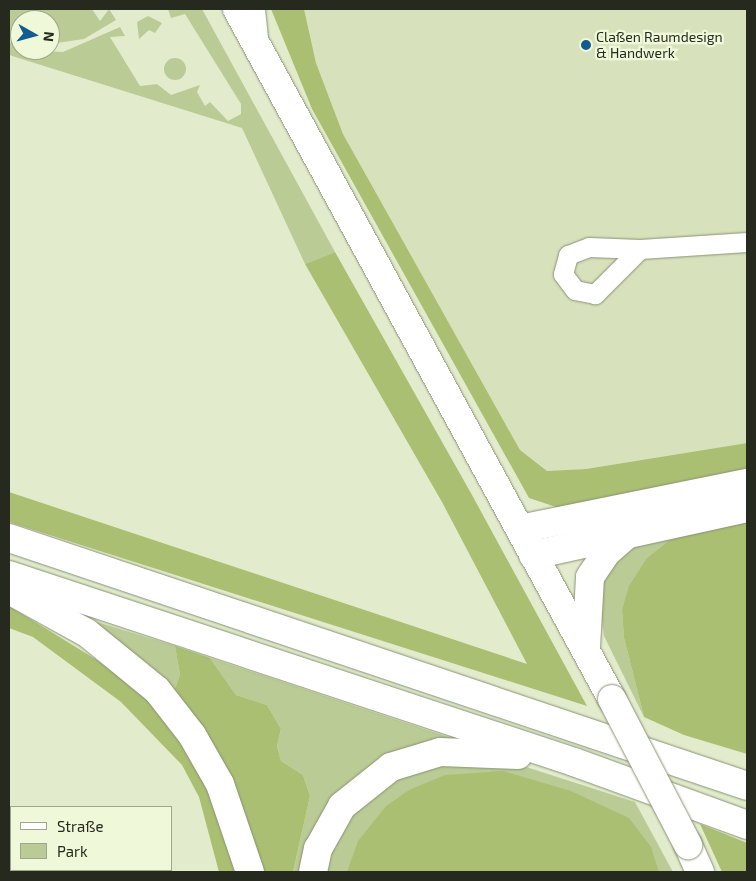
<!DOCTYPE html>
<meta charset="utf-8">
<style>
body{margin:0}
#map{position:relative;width:756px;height:881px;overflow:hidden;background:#e2eccd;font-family:"Exo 2",sans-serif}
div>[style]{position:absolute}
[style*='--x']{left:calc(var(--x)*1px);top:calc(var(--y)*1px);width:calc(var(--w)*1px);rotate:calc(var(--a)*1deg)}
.built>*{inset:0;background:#d7e2bc}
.green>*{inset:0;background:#bbcb95}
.round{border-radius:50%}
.forest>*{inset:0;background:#abbf73}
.roads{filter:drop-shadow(0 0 1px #899275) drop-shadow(0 0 1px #899275)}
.street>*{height:19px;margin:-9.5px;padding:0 9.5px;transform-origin:9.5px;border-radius:9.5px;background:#fff}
.secondary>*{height:28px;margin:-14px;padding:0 14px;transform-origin:14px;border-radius:14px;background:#fff}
.highway>*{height:28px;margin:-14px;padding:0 14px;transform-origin:14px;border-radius:14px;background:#fff}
.bridges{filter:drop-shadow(0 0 1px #899275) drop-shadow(0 0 1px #899275)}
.secondary-bridge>*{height:28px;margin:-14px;padding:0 14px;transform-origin:14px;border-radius:14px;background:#fff}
.dots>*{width:14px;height:14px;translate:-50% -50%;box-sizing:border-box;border:2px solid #eff9da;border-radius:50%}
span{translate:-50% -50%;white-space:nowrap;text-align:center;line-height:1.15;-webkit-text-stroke:4.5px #eff9da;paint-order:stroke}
.poi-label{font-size:14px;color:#26291e}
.left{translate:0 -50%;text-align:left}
.frame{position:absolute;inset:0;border:10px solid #26291e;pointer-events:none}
.legend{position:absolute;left:10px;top:806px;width:162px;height:65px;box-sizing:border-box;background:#eff9da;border:1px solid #9fa68f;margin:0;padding:6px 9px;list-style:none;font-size:15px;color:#26291e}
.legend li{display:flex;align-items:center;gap:10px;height:25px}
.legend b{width:25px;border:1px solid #9fa68f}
.north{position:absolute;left:10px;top:10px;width:50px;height:50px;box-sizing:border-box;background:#eff9da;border:1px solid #9fa68f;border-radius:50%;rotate:97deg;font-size:14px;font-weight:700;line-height:20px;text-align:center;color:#26291e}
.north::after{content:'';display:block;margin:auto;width:18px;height:22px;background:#125c90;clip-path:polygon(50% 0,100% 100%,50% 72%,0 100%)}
</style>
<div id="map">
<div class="built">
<i style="clip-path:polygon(304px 9px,747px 9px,747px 443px,586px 469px,547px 471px,520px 450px,343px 134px,316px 63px)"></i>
</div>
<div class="green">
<i style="clip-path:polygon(9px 9px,92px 9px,100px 21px,109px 9px,116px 20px,84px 39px,50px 44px,50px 20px,20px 20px,20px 37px,9px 33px)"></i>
<i style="clip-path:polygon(168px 9px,202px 9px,335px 252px,305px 264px,242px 128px,9px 55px,9px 42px,20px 46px,20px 50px,63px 52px,120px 27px,125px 36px,110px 37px,140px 86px,157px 84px,171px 95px,200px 85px,197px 92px,205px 106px,210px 102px,228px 121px,241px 114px,241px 104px,185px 14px,171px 18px)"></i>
<i style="clip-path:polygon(148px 16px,162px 23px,155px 33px,149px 30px,139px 39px,137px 22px)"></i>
<i class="round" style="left:164px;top:58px;width:22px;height:22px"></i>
<i style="clip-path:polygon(714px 525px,622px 610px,624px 638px,644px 717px,604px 636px,597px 584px,630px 541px)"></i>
<i style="clip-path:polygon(81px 617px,175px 646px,180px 675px,174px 691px)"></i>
<i style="clip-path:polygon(210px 658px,460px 741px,394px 755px,310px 872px,293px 872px,310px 796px,303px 775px,281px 761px,277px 746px,281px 729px,267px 705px,236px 695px)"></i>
<i style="clip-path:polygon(431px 760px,520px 765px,635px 802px,673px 872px,325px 872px,331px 846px,352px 810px,386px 779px)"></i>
</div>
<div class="forest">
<i style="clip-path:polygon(271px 9px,304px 9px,316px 63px,343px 134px,520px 450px,547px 471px,586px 469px,747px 443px,747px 472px,565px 510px,529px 498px,312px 109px)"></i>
<i style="clip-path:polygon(335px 252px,472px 495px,587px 706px,9px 522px,9px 492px,527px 664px,442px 502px,305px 264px)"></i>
<i style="clip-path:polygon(747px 517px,747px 754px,684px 735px,644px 717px,624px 638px,622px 610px,629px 586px,647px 558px,674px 537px)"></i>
<i style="clip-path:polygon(9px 606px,118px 673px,156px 705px,181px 737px,215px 804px,235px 872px,219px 872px,199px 797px,182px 765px,121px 702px,33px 637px,9px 628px)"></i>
<i style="clip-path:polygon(175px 646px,210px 658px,236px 695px,267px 705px,281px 729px,277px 746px,281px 761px,303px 775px,310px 796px,293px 872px,261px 872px,230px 773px,174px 691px,180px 675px)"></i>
<i style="clip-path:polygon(503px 771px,571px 791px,629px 818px,651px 847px,659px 872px,347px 872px,358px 841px,386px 806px,409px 790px,445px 775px)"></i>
<i style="clip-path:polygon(700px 824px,747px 843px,747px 872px,722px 872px)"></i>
</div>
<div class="roads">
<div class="street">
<i style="--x:255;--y:9;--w:29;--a:84"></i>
<i style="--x:640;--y:249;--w:64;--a:135"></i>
<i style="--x:595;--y:294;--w:20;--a:-169"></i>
<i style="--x:575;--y:290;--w:20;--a:-127"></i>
<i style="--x:563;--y:274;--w:20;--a:-75"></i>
<i style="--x:568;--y:255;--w:22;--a:-21"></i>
<i style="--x:589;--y:247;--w:51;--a:2.2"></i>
<i style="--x:640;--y:249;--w:107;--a:-3.7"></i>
</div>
<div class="secondary">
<i style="--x:237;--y:9;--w:785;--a:61.48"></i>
<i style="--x:688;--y:845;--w:30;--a:66"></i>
</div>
<div class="highway">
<i style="--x:520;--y:529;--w:232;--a:-11.5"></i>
<i style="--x:9;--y:538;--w:779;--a:18.57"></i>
<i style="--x:533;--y:555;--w:219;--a:-12.4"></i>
<i style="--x:9;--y:575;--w:595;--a:18.31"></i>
<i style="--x:574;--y:762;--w:184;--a:20"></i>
<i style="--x:9;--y:590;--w:89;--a:28.9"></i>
<i style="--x:87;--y:633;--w:90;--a:39.2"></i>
<i style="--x:157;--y:690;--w:57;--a:52.1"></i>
<i style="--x:192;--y:735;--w:56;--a:60.3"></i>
<i style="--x:220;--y:784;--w:93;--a:71.2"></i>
<i style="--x:586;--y:647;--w:70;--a:-86.7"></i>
<i style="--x:590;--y:577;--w:29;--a:-56"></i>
<i style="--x:606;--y:553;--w:29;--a:-41"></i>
<i style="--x:313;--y:872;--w:24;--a:-78"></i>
<i style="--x:318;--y:849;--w:49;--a:-60.8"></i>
<i style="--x:342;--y:806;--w:63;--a:-38.5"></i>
<i style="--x:391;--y:767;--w:51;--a:-17"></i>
<i style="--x:440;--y:752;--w:78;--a:2.2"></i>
</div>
</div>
<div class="bridges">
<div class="secondary-bridge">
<i style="--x:612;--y:699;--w:165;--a:62.5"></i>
</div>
</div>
<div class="dots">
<i style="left:586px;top:45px;background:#125c90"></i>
</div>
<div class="poi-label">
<span class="left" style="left:596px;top:45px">Claßen Raumdesign<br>&amp; Handwerk</span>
</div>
<div class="frame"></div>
<ul class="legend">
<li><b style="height:6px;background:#fff"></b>Straße</li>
<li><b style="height:14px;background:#bbcb95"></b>Park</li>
</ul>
<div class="north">N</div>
</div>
